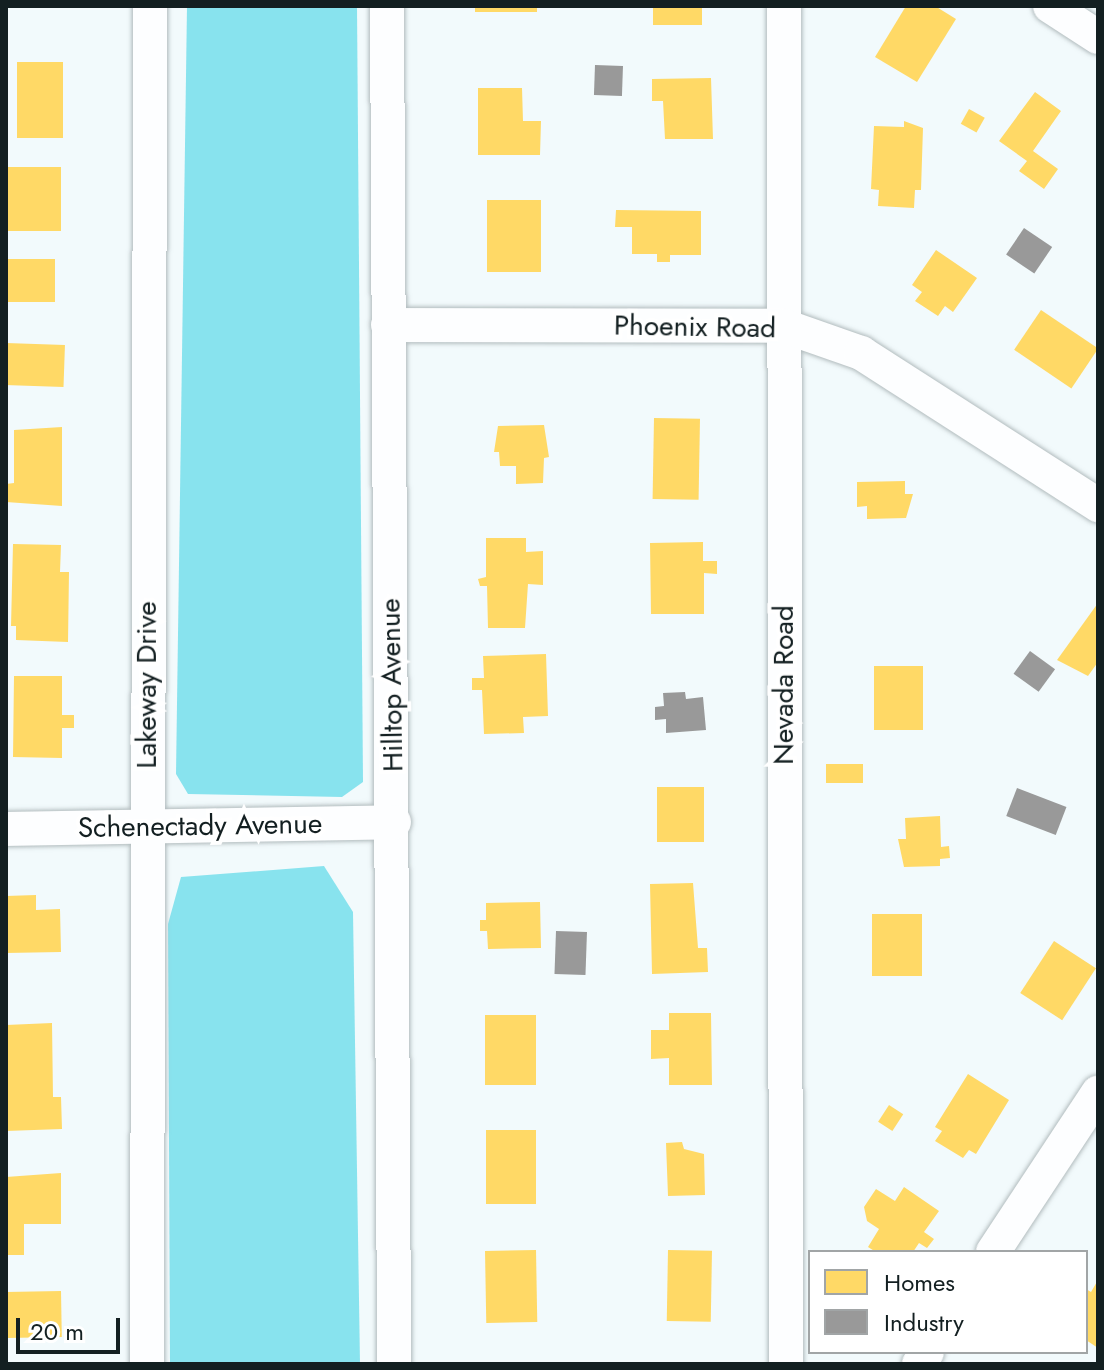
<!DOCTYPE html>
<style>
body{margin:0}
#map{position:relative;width:1104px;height:1370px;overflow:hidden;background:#f2fafc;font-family:Jost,sans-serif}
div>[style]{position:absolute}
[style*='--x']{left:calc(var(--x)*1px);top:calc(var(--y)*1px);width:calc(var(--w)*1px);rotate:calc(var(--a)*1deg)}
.forest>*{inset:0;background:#88e3ee}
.homes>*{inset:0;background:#ffd966;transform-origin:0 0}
.industry>*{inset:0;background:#999;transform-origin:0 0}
.roads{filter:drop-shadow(0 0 2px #b2bcbe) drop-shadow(0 0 2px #b2bcbe)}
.minor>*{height:34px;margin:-17px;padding:0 17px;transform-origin:17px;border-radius:17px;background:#fdfeff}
span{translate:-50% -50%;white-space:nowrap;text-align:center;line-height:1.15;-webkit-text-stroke:8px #fff;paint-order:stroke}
.street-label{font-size:28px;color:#131f21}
.frame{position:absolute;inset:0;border:8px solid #131f21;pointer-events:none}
.legend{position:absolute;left:808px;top:1250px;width:280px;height:104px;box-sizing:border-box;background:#fff;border:2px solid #a1a5a6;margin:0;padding:10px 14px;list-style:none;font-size:24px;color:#131f21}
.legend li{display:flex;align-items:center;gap:16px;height:40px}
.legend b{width:40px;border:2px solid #a1a5a6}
.scale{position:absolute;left:16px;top:1318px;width:104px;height:36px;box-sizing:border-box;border:4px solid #131f21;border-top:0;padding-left:10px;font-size:24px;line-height:28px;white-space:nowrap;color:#131f21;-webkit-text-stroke:6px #fff;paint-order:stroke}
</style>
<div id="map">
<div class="forest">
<i style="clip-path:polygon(187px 6px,357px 6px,363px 782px,342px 797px,188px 794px,176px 774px)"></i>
<i style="clip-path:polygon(324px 866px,353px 912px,360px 1364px,170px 1364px,168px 924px,181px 877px)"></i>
</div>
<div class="homes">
<i style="left:475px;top:6px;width:62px;height:6px"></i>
<i style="left:653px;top:6px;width:49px;height:19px"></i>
<i style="clip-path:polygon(906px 6px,935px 6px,956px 19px,917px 82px,875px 57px)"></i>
<i style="left:17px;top:62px;width:46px;height:76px"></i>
<i style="clip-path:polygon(711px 78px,713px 139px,665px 139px,663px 101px,652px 101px,652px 79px)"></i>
<i style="clip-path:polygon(478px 88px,522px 88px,523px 121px,541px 121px,540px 155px,478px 155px)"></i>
<i style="clip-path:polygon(1035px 92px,1061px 111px,1033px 151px,1058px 169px,1044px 189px,1019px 171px,1027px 161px,999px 141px)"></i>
<i style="left:969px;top:109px;width:18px;height:17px;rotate:29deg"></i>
<i style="clip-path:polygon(904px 121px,923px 128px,921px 190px,915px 190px,914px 208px,878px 206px,879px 190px,871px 189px,874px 126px,904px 127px)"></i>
<i style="left:6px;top:167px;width:55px;height:64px"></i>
<i style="left:487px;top:200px;width:54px;height:72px"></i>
<i style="clip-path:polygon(616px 210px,701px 211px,701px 255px,670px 255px,670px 262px,657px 262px,657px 254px,632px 254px,632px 227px,615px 227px)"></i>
<i style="clip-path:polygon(936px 250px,977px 278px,953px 312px,945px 306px,938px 316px,915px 301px,922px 292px,912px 285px)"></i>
<i style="left:6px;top:259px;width:49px;height:43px"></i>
<i style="left:1041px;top:310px;width:69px;height:48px;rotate:34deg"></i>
<i style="left:6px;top:343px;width:59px;height:42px;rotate:2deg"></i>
<i style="left:654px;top:418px;width:46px;height:81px;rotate:1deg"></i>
<i style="clip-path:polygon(544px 425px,549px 457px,544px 458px,543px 483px,516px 484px,516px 466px,500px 466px,499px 452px,494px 452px,498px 426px)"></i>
<i style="clip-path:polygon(62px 427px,62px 506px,6px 502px,6px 484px,14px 483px,14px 430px)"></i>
<i style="clip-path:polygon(905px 481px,905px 494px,913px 494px,906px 518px,867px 519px,867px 506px,857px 507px,857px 482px)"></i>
<i style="clip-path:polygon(486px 538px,526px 538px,526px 552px,543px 551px,543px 585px,528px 584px,525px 628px,488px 628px,487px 586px,480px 586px,478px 579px,486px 577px)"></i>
<i style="clip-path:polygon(703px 542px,703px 561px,717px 561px,717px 574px,704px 573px,704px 614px,651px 614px,650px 543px)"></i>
<i style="clip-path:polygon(13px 544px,61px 545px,60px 572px,69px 572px,68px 642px,16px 640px,16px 626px,11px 626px)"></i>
<i style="clip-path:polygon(1098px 603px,1098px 662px,1088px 676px,1057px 660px)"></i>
<i style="clip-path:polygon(546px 654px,548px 716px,523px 717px,524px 733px,484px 734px,482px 690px,472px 690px,472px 678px,484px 678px,483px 656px)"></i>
<i style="left:874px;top:666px;width:49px;height:64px"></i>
<i style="clip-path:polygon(14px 676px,62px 676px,62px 715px,74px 715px,74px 728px,62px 728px,62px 758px,13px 757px)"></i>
<i style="left:863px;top:764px;width:19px;height:37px;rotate:90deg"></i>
<i style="left:657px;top:787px;width:47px;height:55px"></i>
<i style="clip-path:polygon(940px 816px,941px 847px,949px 846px,950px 858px,940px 859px,940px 866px,904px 867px,898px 839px,906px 839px,905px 818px)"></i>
<i style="clip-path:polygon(693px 883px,698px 948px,707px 948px,708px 972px,652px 974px,650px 884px)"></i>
<i style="clip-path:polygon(36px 895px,36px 910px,60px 909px,61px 952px,6px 953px,6px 896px)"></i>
<i style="clip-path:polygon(540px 902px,541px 948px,488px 949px,487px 931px,480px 931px,480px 920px,486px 920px,486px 903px)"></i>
<i style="left:922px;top:914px;width:62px;height:50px;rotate:90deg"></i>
<i style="left:1054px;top:941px;width:50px;height:62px;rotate:33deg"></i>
<i style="clip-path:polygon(669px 1013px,711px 1013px,712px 1085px,669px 1085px,669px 1058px,651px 1059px,651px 1030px,669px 1030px)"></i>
<i style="left:485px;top:1015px;width:51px;height:70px"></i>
<i style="clip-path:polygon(52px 1023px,53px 1097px,61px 1097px,62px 1129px,6px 1131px,6px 1025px)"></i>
<i style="clip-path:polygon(968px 1074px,1009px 1100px,976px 1154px,969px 1150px,963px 1158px,935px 1141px,942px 1131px,935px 1127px)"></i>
<i style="left:889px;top:1105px;width:17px;height:20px;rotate:33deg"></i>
<i style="left:486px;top:1130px;width:50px;height:74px"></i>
<i style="clip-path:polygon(682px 1142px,684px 1149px,704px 1154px,705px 1195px,668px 1196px,666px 1143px)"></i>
<i style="clip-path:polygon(61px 1173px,61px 1224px,24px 1224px,24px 1255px,6px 1255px,6px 1177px)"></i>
<i style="clip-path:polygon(904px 1187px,939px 1211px,924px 1232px,934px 1239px,927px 1248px,919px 1243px,913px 1252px,876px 1252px,868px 1247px,879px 1229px,867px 1221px,864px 1207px,876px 1189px,895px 1201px)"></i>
<i style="left:536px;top:1250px;width:72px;height:51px;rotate:89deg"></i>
<i style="left:668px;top:1250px;width:44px;height:71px;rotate:1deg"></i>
<i style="clip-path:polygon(1098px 1280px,1098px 1348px,1086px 1340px,1086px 1289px,1091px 1292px)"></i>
<i style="left:61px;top:1291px;width:46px;height:55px;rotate:89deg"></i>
</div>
<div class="industry">
<i style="left:595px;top:65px;width:28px;height:30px;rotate:2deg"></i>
<i style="left:1024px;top:228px;width:34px;height:32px;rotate:34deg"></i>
<i style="left:1030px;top:651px;width:31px;height:28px;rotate:36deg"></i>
<i style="clip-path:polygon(685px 692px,686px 699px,703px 697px,706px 730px,666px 733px,666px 719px,655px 720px,655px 707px,664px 706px,663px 693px)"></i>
<i style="left:1017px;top:788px;width:53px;height:30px;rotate:21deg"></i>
<i style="left:556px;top:931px;width:31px;height:43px;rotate:2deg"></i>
</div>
<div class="roads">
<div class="minor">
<i style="--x:387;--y:6;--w:1358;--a:89.7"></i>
<i style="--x:784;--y:6;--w:1358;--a:89.92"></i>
<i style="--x:1050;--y:6;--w:57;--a:32.9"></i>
<i style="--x:388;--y:325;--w:396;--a:0.1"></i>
<i style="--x:784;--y:326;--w:82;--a:19.3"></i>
<i style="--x:861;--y:353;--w:282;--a:32.7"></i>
<i style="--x:6;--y:829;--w:388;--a:-1"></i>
<i style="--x:993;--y:1252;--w:191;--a:-56.6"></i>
<i style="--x:147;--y:1364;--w:1358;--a:-89.87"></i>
<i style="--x:919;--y:1364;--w:14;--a:-56"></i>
</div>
</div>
<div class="street-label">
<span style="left:695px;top:327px;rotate:1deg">Phoenix Road</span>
<span style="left:147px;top:685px;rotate:-90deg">Lakeway Drive</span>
<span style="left:392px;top:685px;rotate:-91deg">Hilltop Avenue</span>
<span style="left:784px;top:685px;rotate:-90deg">Nevada Road</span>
<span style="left:200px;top:826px;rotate:-1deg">Schenectady Avenue</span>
</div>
<div class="frame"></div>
<ul class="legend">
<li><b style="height:22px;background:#ffd966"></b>Homes</li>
<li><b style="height:22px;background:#999"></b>Industry</li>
</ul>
<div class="scale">20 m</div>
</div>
